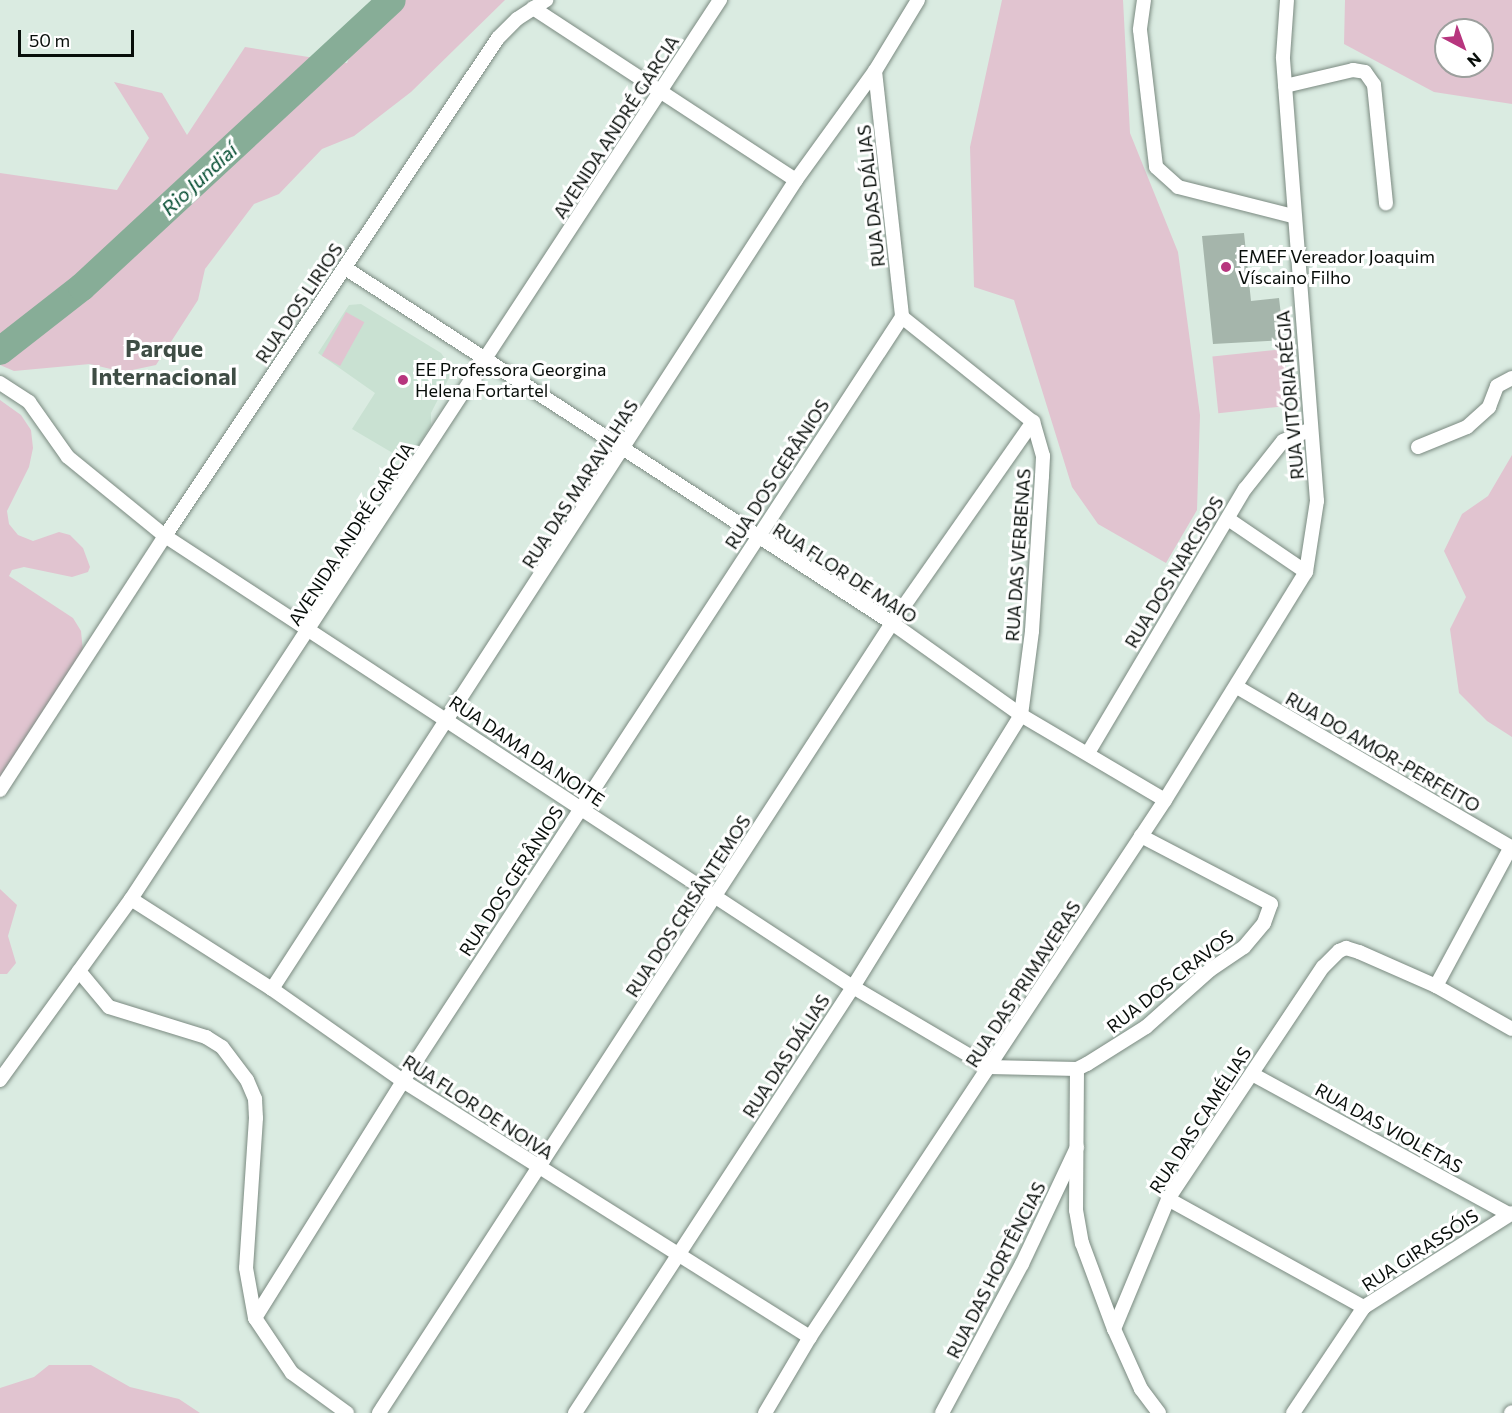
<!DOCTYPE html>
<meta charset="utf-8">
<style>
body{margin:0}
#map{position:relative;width:1512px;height:1413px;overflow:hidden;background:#daebe1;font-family:Commissioner,sans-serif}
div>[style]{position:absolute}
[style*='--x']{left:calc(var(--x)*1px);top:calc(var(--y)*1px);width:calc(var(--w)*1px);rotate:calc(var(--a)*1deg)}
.built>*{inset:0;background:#c9e1d2}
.green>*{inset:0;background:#e1c4d0;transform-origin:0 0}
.river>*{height:28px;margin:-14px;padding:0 14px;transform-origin:14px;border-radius:14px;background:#87ad97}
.building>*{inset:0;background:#a5b5ab}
.roads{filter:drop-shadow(0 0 2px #7b8a81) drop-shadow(0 0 2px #7b8a81)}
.minor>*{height:14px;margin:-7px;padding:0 7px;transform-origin:7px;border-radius:7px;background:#fff}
.dots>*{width:16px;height:16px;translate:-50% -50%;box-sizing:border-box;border:3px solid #fff;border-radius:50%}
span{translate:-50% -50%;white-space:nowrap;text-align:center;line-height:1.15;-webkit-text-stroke:6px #fff;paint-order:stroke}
.street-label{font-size:18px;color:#080e0a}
.poi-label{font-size:18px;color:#080e0a}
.left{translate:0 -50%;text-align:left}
.water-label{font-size:20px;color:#004a2e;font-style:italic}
.district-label{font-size:24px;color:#3f4d45;font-weight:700}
.north{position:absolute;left:1434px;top:18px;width:60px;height:60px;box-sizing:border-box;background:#fff;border:2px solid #9c9f9d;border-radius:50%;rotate:139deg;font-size:16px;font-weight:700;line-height:24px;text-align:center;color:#080e0a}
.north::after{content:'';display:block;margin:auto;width:21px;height:27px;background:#b7357e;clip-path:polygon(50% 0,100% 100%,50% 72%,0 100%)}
.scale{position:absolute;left:18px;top:30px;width:116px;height:27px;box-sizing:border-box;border:3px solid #080e0a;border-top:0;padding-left:8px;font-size:18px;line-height:21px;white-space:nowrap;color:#080e0a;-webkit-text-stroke:4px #fff;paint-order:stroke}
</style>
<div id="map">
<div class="built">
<i style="clip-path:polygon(361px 304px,441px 353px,453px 370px,431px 413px,431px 425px,408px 462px,352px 429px,375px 393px,318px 353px,349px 305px)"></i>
</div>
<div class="green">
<i style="clip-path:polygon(372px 0,505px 0,411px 92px,354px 136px,322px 149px,279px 194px,254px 204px,205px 269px,198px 300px,156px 365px,123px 372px,90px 364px,14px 371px,0 365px,0 173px,117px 190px,149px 138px,114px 82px,162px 93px,187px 135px,245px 47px,347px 63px)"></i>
<i style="clip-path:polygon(1002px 0,1123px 0,1130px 133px,1178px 252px,1200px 415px,1197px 510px,1166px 563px,1098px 524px,1072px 487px,1014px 300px,974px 287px,970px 147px)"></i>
<i style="clip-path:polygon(evenodd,1345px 0,1512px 0,1512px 104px,1434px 92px,1344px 44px,1345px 0,1446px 30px,1482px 30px,1482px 66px,1446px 66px,1446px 30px)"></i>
<i style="left:346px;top:312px;width:21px;height:50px;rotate:29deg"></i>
<i style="left:1284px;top:349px;width:57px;height:72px;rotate:84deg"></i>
<i style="clip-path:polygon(0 400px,21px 415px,31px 430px,33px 448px,29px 467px,7px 511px,9px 524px,18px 535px,33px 541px,59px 532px,70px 535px,83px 548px,90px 567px,88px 572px,72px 577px,24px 567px,12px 570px,9px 576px,73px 618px,81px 631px,83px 651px,0 788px)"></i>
<i style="clip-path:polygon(1512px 455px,1512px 737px,1487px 721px,1459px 693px,1450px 629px,1466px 597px,1444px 551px,1462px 514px,1488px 496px)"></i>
<i style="clip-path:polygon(0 889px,17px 905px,8px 936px,16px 963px,7px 974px,0 974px)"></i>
<i style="clip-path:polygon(49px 1365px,91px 1365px,130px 1387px,179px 1399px,200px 1413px,0 1413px,0 1388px,34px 1377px)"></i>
</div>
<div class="river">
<i style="--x:0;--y:351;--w:104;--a:-38"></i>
<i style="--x:82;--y:287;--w:422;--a:-42.8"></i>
</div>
<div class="building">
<i style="clip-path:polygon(1244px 233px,1251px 301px,1279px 298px,1284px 340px,1213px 344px,1202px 236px)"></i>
</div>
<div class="roads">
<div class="minor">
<i style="--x:1144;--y:0;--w:30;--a:98"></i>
<i style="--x:1140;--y:30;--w:138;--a:83.3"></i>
<i style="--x:1156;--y:167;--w:30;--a:42"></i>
<i style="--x:1178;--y:187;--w:119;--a:14.2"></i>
<i style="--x:533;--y:8;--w:314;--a:33.2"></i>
<i style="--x:875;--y:71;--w:247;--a:83.7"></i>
<i style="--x:1285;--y:86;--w:70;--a:-13.2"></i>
<i style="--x:1353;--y:70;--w:12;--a:9"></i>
<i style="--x:1365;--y:72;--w:16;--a:55"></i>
<i style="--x:1374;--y:85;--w:119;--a:84.2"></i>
<i style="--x:345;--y:268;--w:652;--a:32.98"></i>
<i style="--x:892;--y:623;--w:158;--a:35.5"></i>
<i style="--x:1021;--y:715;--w:167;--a:30.6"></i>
<i style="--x:0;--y:383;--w:35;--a:33"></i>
<i style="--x:29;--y:402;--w:67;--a:54.7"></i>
<i style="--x:68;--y:457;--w:125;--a:39.2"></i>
<i style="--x:165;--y:536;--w:823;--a:33.25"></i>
<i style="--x:853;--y:987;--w:158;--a:30.5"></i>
<i style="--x:989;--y:1067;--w:88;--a:1.3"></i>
<i style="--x:1077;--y:1069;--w:11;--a:-27"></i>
<i style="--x:1087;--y:1064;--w:70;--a:-32.1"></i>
<i style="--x:1146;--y:1027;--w:86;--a:-41.7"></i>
<i style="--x:1210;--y:970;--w:41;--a:-34.1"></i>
<i style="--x:1244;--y:947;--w:31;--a:-50"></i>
<i style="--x:1264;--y:923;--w:20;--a:-70"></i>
<i style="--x:1271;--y:904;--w:147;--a:-152.4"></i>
<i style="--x:1418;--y:447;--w:53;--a:-22.2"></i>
<i style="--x:1467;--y:427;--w:30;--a:-42"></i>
<i style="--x:1489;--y:407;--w:22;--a:-69"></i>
<i style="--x:1497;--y:386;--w:17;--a:-28"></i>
<i style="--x:1228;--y:519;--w:94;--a:34.2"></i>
<i style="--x:1237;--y:687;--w:319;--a:30.3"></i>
<i style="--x:1088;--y:753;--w:307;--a:-59.3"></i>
<i style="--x:1245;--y:489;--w:61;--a:-51.6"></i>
<i style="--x:1283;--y:441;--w:30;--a:-23"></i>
<i style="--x:0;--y:790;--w:303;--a:-57"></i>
<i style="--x:165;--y:536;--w:599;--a:-56.23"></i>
<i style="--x:498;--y:38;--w:27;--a:-45"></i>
<i style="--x:517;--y:19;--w:35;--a:-33"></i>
<i style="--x:131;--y:899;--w:167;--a:32.6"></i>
<i style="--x:272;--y:989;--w:160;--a:35.1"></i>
<i style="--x:403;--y:1081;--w:481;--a:32.2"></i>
<i style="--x:79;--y:971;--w:47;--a:50.2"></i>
<i style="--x:109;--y:1007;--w:102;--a:17.2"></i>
<i style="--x:206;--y:1037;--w:19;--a:32"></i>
<i style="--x:222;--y:1047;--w:41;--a:52.9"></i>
<i style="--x:247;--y:1080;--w:21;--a:67"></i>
<i style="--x:255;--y:1099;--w:19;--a:87"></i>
<i style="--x:256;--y:1118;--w:150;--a:93.8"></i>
<i style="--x:246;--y:1268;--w:51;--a:79.8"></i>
<i style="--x:255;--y:1318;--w:66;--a:56.1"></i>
<i style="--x:292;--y:1373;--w:68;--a:36"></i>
<i style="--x:1436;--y:986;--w:158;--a:-61.7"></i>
<i style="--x:272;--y:989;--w:964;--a:-57.07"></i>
<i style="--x:796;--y:180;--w:135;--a:-54.1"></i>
<i style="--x:875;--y:71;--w:83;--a:-58.8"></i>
<i style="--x:1077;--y:1069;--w:141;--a:90.4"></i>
<i style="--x:1076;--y:1210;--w:34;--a:80"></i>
<i style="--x:1082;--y:1243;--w:92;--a:69.6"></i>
<i style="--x:1114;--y:1329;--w:66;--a:65.8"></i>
<i style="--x:1141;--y:1389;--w:30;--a:53"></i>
<i style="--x:1252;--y:1074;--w:293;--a:28.6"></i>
<i style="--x:0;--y:1080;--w:223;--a:-54.1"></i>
<i style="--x:131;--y:899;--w:1075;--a:-56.77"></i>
<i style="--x:1168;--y:1199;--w:224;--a:28.9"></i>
<i style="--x:255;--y:1318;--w:279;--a:-58"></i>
<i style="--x:403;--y:1081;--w:913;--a:-56.85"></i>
<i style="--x:1114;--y:1329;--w:141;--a:-67.4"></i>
<i style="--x:1168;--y:1199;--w:279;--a:-56.3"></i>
<i style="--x:1323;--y:967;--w:23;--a:-45"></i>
<i style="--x:1339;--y:951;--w:8;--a:-23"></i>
<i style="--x:1346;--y:948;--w:14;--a:17"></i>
<i style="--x:1359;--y:952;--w:84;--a:23.8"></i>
<i style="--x:1436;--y:986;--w:87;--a:29.5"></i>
<i style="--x:379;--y:1413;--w:942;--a:-57"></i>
<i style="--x:892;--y:623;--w:246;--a:-55"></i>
<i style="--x:575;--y:1413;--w:509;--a:-56.87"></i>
<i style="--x:853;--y:987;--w:320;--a:-58.3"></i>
<i style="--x:1021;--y:715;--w:85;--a:-82.5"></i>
<i style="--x:1032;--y:631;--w:155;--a:-86.3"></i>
<i style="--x:1042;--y:476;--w:20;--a:-87"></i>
<i style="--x:1043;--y:456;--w:35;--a:-106"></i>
<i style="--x:1033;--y:422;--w:168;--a:-141.3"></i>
<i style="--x:765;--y:1413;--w:88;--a:-59.4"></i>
<i style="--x:810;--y:1337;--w:644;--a:-56.53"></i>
<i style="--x:1165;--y:800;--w:268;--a:-58.3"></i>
<i style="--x:1306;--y:572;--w:72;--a:-81.2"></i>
<i style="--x:1317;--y:501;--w:445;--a:-94.4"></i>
<i style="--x:1283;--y:57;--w:57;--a:-86"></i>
<i style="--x:942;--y:1413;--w:169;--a:-61.8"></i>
<i style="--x:1022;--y:1264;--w:129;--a:-64.8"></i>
<i style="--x:1293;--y:1413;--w:128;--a:-56.2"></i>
<i style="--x:1364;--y:1307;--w:175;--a:-32.4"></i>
<i style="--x:1511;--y:1413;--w:1;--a:-45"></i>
</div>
</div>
<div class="dots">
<i style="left:1226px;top:267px;background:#b7357e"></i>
<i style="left:403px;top:380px;background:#b7357e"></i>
</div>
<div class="street-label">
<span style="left:616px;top:127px;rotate:-57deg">AVENIDA ANDRÉ GARCIA</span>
<span style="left:871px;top:196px;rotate:-96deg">RUA DAS DÁLIAS</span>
<span style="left:299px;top:303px;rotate:-56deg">RUA DOS LIRIOS</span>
<span style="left:1290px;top:395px;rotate:-95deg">RUA VITÓRIA RÉGIA</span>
<span style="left:777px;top:474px;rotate:-57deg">RUA DOS GERÂNIOS</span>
<span style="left:580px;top:484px;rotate:-57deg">RUA DAS MARAVILHAS</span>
<span style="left:351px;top:534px;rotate:-57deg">AVENIDA ANDRÉ GARCIA</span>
<span style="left:1018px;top:555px;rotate:-86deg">RUA DAS VERBENAS</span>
<span style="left:1174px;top:572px;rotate:-59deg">RUA DOS NARCISOS</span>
<span style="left:845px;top:573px;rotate:33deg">RUA FLOR DE MAIO</span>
<span style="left:527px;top:751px;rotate:34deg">RUA DAMA DA NOITE</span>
<span style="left:1383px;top:752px;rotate:30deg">RUA DO AMOR-PERFEITO</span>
<span style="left:511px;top:881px;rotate:-57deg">RUA DOS GERÂNIOS</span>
<span style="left:688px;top:906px;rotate:-57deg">RUA DOS CRISÂNTEMOS</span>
<span style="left:1170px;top:981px;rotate:-38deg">RUA DOS CRAVOS</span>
<span style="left:1023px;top:984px;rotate:-57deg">RUA DAS PRIMAVERAS</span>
<span style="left:786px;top:1056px;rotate:-57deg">RUA DAS DÁLIAS</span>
<span style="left:478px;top:1107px;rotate:33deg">RUA FLOR DE NOIVA</span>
<span style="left:1200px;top:1120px;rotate:-57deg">RUA DAS CAMÉLIAS</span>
<span style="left:1389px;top:1128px;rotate:29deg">RUA DAS VIOLETAS</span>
<span style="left:1420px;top:1250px;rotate:-33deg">RUA GIRASSÓIS</span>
<span style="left:996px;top:1270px;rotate:-63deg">RUA DAS HORTÊNCIAS</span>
</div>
<div class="poi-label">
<span class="left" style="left:1238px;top:267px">EMEF Vereador Joaquim<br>Víscaino Filho</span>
<span class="left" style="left:415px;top:380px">EE Professora Georgina<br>Helena Fortartel</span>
</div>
<div class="water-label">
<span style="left:199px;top:179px;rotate:-43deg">Rio Jundiaí</span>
</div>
<div class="district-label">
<span style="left:164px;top:362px">Parque<br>Internacional</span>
</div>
<div class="north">N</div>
<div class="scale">50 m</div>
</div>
